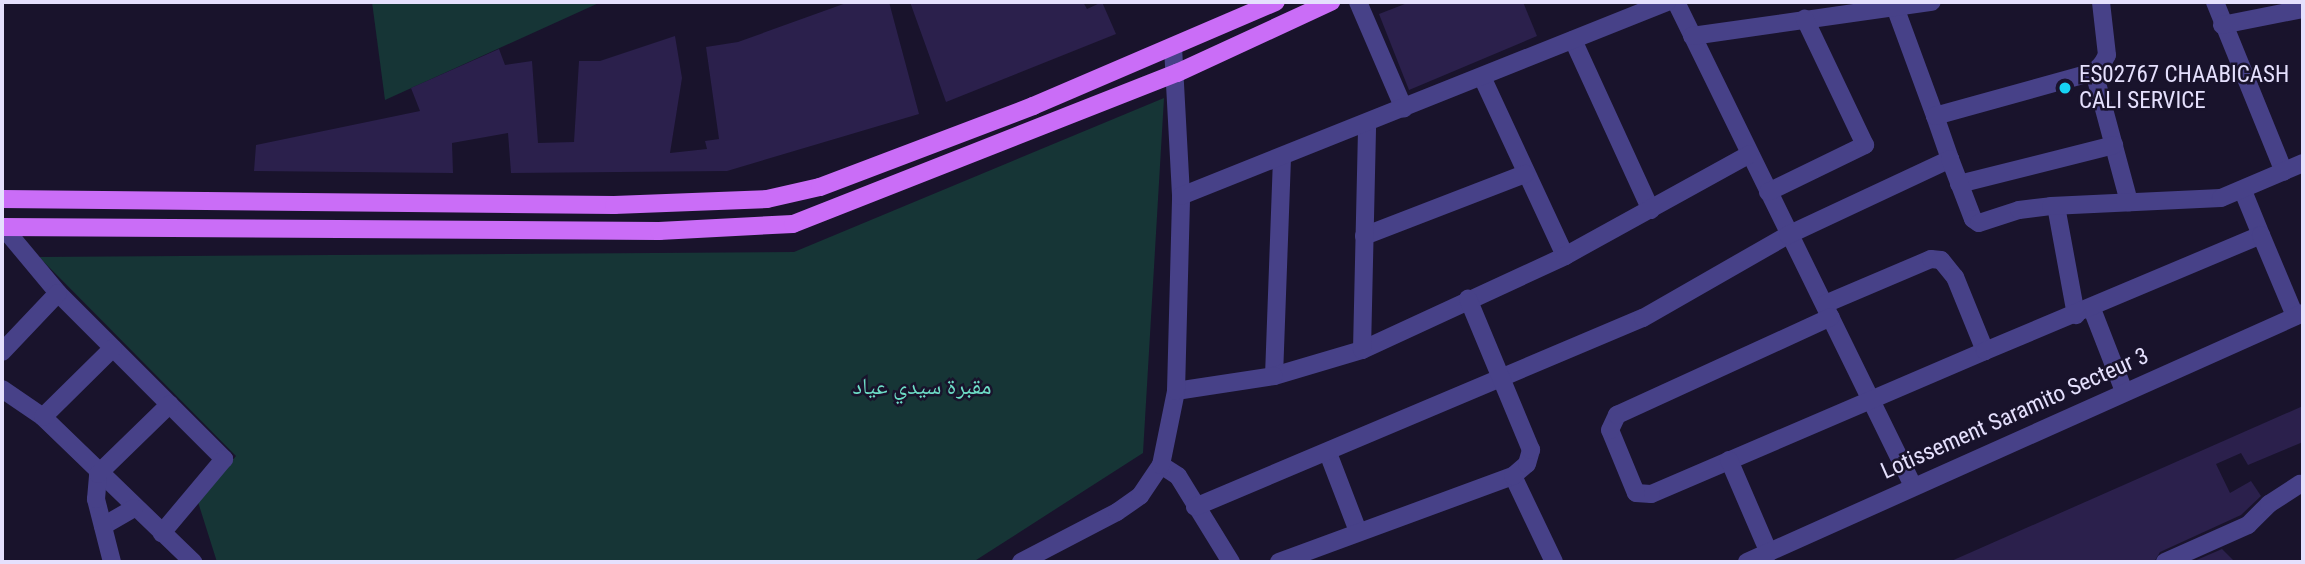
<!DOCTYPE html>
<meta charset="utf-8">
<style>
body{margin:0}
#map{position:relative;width:2305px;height:564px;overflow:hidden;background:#19132c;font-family:"Roboto Condensed","Noto Naskh Arabic",sans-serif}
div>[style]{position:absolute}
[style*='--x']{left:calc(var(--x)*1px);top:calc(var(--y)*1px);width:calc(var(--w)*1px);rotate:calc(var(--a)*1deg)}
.green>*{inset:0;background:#163536}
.building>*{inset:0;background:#2b204c}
.minor>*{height:18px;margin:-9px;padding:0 9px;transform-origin:9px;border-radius:9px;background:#474188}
.major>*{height:18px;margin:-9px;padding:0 9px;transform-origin:9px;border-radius:9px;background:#ca6df7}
.dots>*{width:19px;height:19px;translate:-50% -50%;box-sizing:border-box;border:4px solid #19132c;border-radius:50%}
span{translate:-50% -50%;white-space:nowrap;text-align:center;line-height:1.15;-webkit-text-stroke:5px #19132c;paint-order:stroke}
.poi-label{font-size:23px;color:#e5e0fd}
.left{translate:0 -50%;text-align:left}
.park-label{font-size:23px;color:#6ddcc6}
.street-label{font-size:23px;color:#e5e0fd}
.frame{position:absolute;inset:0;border:4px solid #e5e0fd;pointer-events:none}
</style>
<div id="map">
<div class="green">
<i style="clip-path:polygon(372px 2px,601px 2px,385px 100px)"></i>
<i style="clip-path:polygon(1164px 98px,1143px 453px,973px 562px,217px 562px,198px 502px,236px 456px,39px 257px,794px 252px)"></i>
</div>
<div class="building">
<i style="clip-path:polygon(849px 2px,889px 2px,919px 114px,727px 171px,511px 173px,508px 133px,452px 143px,453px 173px,254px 171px,256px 145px,420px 111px,411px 88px,499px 49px,505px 65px,532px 61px,538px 143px,574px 142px,579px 61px,600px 61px,675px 36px,682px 78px,670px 153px,707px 149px,705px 141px,719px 139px,706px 47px,738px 42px)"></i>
<i style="clip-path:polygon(910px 2px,1083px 2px,1087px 9px,1102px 2px,1116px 34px,946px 102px)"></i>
<i style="clip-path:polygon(1410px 2px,1523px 2px,1537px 36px,1409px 90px,1379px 14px)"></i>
<i style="clip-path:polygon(2303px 406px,2303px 442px,2248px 465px,2241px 453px,2216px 464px,2230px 493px,2251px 481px,2261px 496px,2241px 515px,2160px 552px,2154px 562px,1949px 562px)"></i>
<i style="clip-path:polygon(2222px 549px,2235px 562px,2192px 562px)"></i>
</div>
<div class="minor">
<i style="--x:1358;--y:2;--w:116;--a:66.7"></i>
<i style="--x:1676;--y:2;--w:539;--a:63.91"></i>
<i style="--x:2215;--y:2;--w:183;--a:67.9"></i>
<i style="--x:1895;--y:7;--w:116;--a:69.8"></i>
<i style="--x:2222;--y:25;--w:83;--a:-11.2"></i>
<i style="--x:1692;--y:36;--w:242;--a:-8.1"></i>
<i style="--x:1573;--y:40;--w:187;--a:65.4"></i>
<i style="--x:1173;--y:47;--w:149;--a:86.9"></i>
<i style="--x:2094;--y:72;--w:135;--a:74.9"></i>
<i style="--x:1483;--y:79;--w:195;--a:65.1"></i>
<i style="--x:1282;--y:158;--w:218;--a:92.1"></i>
<i style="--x:1274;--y:376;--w:92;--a:-16.5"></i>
<i style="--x:1362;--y:350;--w:224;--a:-24.8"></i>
<i style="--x:1565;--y:256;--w:211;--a:-28.9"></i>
<i style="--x:1950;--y:159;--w:46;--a:-109.2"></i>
<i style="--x:1935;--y:116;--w:165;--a:-15.5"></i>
<i style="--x:2094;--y:72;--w:11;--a:-45"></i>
<i style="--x:2102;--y:64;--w:10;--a:-61"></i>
<i style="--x:2107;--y:55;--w:53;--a:-96.5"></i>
<i style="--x:1959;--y:184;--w:160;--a:-14.1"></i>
<i style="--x:2243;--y:191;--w:48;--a:67.8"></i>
<i style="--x:1768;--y:192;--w:108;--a:-25.9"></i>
<i style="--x:1865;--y:145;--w:140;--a:-115.5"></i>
<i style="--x:2056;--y:206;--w:111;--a:79.6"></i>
<i style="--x:3;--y:227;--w:86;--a:50.2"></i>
<i style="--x:58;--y:293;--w:235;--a:45"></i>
<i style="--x:224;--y:459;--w:97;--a:130"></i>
<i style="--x:1364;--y:236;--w:173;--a:-21.1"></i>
<i style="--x:1825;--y:304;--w:115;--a:-23"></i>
<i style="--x:1931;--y:259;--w:10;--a:6"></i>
<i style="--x:1941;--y:260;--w:22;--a:51"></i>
<i style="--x:1955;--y:277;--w:80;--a:67.9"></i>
<i style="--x:1985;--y:351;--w:363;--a:156.8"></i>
<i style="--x:1651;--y:494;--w:15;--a:-176"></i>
<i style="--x:1636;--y:493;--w:68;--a:-112.4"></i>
<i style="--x:1610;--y:430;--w:17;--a:-65"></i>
<i style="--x:1617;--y:415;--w:235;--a:-24.6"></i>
<i style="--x:2092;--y:309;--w:88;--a:68.7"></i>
<i style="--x:1362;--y:350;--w:225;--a:-88.7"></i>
<i style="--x:1985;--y:351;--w:299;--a:-22.8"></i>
<i style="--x:2261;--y:235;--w:88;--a:67.2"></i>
<i style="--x:2;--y:352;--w:81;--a:-46.5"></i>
<i style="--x:2;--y:389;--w:50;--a:34.3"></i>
<i style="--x:43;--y:417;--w:209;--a:44"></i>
<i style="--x:1176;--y:391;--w:99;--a:-8.7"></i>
<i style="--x:43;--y:417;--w:98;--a:-44.6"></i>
<i style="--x:1328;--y:453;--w:84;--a:69"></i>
<i style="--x:1729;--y:460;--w:101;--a:66.7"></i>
<i style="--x:1161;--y:465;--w:20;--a:33"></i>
<i style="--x:1178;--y:476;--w:101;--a:58.4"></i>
<i style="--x:1513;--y:476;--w:95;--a:64.5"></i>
<i style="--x:1195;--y:507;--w:486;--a:-22.9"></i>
<i style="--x:1643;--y:318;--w:167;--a:-29.8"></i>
<i style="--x:1788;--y:235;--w:179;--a:-25.1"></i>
<i style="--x:1950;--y:159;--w:64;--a:69"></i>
<i style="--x:1973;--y:219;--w:7;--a:34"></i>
<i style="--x:1979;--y:223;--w:42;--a:-18"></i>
<i style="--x:2019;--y:210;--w:32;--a:-7"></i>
<i style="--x:2051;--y:206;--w:170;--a:-2.7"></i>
<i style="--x:2221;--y:198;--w:89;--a:-23.1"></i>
<i style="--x:103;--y:526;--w:36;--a:-30"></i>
<i style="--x:112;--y:562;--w:65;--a:-104.3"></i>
<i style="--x:96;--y:499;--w:25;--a:-85"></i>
<i style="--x:98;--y:474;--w:100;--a:-44.2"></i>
<i style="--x:1021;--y:562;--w:108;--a:-27.5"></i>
<i style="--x:1117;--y:512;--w:28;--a:-35"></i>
<i style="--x:1140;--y:496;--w:37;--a:-56"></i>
<i style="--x:1161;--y:465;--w:76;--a:-78.5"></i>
<i style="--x:1176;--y:391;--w:195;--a:-88.5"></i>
<i style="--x:1181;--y:196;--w:523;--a:-21.76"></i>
<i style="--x:1279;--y:562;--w:249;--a:-20.2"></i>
<i style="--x:1513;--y:476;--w:18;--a:-41"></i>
<i style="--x:1527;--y:464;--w:15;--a:-74"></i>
<i style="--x:1531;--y:450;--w:164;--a:-112.6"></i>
<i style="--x:1747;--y:562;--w:609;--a:-24.12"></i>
<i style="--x:2165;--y:562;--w:91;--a:-24"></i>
<i style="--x:2248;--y:525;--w:30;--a:-45"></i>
<i style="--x:2269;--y:504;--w:37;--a:-33"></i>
</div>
<div class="major">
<i style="--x:2;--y:199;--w:612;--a:0.56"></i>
<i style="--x:614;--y:205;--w:153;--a:-2.2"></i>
<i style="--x:767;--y:199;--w:54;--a:-12.8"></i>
<i style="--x:820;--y:187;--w:228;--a:-20.8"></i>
<i style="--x:1033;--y:106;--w:264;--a:-23.2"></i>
<i style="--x:2;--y:227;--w:657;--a:0.35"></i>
<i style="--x:659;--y:231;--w:134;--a:-3"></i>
<i style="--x:793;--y:224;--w:413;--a:-21.5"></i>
<i style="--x:1177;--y:73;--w:170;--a:-24.8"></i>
</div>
<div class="dots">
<i style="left:2065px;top:88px;background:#16d2f3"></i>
</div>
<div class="poi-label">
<span class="left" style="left:2079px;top:88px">ES02767 CHAABICASH<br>CALI SERVICE</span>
</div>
<div class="park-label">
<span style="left:922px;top:387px">مقبرة سيدي عياد</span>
</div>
<div class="street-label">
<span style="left:2015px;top:414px;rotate:-24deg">Lotissement Saramito Secteur 3</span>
</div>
<div class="frame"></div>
</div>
